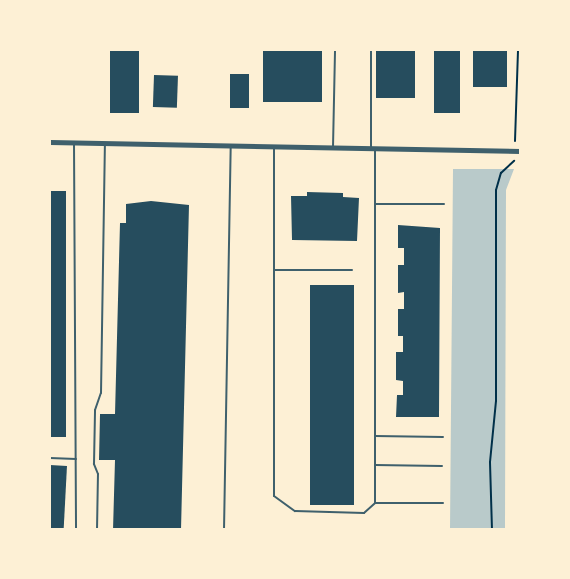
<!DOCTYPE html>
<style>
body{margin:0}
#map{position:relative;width:570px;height:579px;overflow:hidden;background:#fdf0d5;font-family:"IBM Plex Sans",sans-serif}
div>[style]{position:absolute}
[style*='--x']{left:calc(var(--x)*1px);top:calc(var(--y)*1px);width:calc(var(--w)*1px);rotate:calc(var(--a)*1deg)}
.green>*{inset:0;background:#b9caca}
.building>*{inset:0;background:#264d5e;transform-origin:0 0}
.path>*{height:2px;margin:-1px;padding:0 1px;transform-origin:1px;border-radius:1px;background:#003049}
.service>*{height:2px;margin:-1px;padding:0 1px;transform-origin:1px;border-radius:1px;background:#3f606c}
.minor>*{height:5px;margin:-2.5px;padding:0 2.5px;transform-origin:2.5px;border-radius:2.5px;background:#3f606c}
span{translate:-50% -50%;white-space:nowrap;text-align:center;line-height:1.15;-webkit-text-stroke:6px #fdf0d5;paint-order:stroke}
.frame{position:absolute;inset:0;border:51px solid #fdf0d5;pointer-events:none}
</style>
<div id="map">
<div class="green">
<i style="clip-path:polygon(453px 169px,514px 169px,506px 190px,505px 529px,450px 530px)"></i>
</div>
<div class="building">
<i style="left:110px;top:50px;width:29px;height:63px"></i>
<i style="left:263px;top:50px;width:59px;height:52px"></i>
<i style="left:376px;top:50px;width:39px;height:48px"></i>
<i style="left:434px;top:50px;width:26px;height:63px"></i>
<i style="left:473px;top:50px;width:34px;height:37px"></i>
<i style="left:230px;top:74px;width:19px;height:34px"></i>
<i style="left:154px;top:75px;width:24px;height:32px;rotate:2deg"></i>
<i style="left:50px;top:191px;width:16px;height:246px"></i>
<i style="clip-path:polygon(307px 192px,343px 193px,343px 197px,359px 198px,357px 241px,292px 240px,291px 196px,307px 196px)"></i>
<i style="clip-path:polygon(151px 201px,189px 205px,181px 530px,113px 530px,115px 460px,99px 460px,100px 414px,115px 414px,120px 223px,126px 223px,126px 204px)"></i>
<i style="clip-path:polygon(398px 225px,440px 228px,439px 417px,396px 417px,397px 395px,403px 395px,403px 381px,396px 380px,396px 352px,403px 352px,403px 336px,398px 336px,398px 309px,404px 309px,404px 292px,398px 293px,398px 265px,404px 265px,404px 248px,398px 248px)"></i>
<i style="left:310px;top:285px;width:44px;height:220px"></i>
<i style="left:50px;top:465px;width:17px;height:65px;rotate:3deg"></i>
</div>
<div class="path">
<i style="--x:515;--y:141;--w:91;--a:-88.1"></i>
<i style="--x:492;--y:530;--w:68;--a:-91.7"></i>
<i style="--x:490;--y:462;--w:61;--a:-84.4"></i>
<i style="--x:496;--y:401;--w:211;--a:-90"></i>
<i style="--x:496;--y:190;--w:18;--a:-74"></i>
<i style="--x:501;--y:173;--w:18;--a:-43"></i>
</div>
<div class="service">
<i style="--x:74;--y:142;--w:388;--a:89.7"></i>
<i style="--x:274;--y:146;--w:350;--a:90"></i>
<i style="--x:274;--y:496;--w:26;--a:36"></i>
<i style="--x:295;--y:511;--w:69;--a:1.7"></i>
<i style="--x:364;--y:513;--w:15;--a:-42"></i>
<i style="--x:333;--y:147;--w:97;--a:-88.8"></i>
<i style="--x:371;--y:148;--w:98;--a:-90"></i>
<i style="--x:375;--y:148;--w:355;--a:90"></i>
<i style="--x:375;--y:503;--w:68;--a:0"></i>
<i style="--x:375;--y:204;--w:69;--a:0"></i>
<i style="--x:274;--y:270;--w:78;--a:0"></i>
<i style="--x:375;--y:436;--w:68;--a:0.8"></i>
<i style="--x:50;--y:458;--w:26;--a:2"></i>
<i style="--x:375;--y:465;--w:67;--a:0.9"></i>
<i style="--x:97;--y:530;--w:56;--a:-89"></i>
<i style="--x:98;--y:474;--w:11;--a:-112"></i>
<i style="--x:94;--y:464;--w:54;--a:-88.9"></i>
<i style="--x:95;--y:410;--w:18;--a:-71"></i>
<i style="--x:101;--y:393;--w:250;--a:-89.1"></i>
<i style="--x:224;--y:530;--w:385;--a:-89"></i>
</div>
<div class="minor">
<i style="--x:50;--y:142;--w:470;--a:1.1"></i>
</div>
<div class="frame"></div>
</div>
